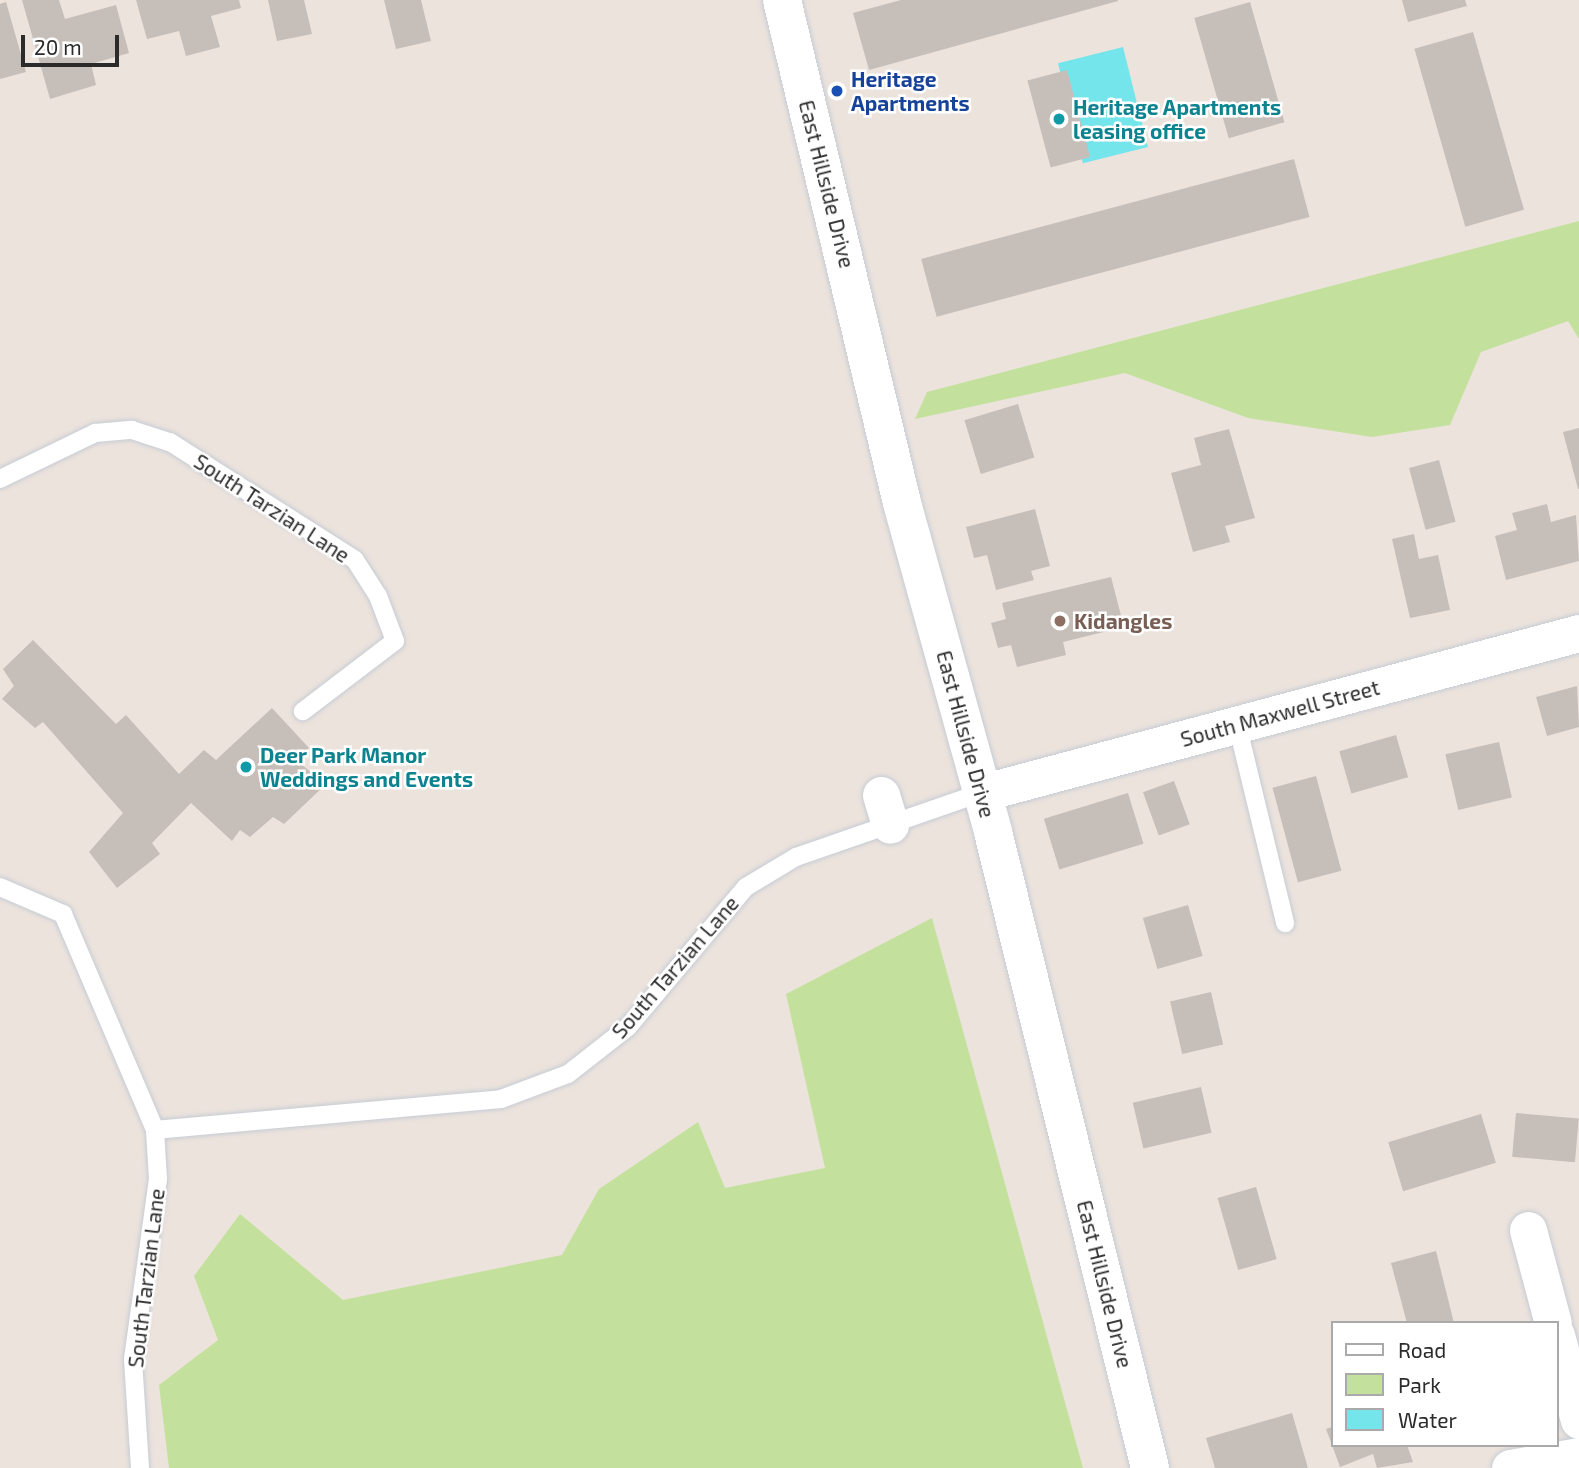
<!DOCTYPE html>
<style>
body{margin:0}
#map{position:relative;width:1579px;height:1468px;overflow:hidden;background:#ece3dd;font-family:"Exo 2",sans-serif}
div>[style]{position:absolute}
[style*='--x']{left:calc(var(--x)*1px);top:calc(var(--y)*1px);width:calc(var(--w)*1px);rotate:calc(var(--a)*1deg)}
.green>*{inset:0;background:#c3e19c}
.water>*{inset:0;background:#74e6eb;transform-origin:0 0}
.building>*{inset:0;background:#c5beb9;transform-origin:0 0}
.roads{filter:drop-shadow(0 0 2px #c6ccd4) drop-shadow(0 0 2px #c6ccd4)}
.lane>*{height:18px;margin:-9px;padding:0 9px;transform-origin:9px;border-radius:9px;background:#fff}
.street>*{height:37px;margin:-18.5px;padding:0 18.5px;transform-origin:18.5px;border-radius:18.5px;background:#fff}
.secondary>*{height:38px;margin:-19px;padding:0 19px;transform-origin:19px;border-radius:19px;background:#fff}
.dots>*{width:19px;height:19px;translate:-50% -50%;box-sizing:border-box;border:4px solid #fff;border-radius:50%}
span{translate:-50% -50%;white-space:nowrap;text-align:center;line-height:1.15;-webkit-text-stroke:5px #fff;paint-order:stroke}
.transit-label{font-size:21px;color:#164399;font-weight:700}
.left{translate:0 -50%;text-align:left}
.culture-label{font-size:21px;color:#0d838f;font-weight:700}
.street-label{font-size:21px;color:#2b2b2b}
.education-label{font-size:21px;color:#785e54;font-weight:700}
.legend{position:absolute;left:1331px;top:1321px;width:228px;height:126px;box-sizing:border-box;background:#fff;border:2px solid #aaa;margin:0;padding:9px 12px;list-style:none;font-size:21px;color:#2b2b2b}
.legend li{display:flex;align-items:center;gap:14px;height:35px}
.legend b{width:35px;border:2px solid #aaa}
.scale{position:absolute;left:21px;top:35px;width:98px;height:32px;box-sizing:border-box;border:4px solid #2b2b2b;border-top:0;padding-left:9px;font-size:21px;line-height:24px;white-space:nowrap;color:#2b2b2b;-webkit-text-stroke:5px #fff;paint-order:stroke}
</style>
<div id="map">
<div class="green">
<i style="clip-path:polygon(1579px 221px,1579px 339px,1568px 321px,1481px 352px,1450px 425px,1372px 437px,1248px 418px,1125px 373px,915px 419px,927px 392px)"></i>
<i style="clip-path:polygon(932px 918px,1083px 1468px,169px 1468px,159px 1385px,218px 1340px,194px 1276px,240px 1214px,343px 1300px,562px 1255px,599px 1189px,698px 1122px,725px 1188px,825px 1168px,786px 994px)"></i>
</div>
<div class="water">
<i style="left:1123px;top:47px;width:103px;height:67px;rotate:76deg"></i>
</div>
<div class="building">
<i style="clip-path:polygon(22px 0,59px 0,65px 19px,116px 5px,129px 53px,91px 64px,96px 85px,50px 99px)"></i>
<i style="clip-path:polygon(136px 0,239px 0,241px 8px,211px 16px,220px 47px,186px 56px,179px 31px,147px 39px)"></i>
<i style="clip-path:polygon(268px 0,304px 0,312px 34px,277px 41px)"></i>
<i style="clip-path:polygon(384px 0,421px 0,431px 41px,396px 49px)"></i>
<i style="clip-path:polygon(901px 0,1118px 0,1118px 1px,869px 70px,853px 13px)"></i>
<i style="clip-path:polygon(1402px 0,1465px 0,1467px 6px,1408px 22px)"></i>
<i style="clip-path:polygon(6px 2px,26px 72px,0 79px,0 4px)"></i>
<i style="left:1250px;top:2px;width:125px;height:58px;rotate:74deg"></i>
<i style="left:1473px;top:32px;width:185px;height:61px;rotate:74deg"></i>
<i style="left:1067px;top:70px;width:90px;height:41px;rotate:75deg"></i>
<i style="left:1294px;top:159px;width:60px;height:386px;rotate:75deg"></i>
<i style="left:1018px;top:404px;width:56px;height:56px;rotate:73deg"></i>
<i style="clip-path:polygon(1579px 428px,1579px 489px,1578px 489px,1563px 432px)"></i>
<i style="clip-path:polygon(1229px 429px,1255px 518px,1225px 526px,1230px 542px,1193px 552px,1171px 473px,1201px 465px,1194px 438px)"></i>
<i style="left:1439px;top:460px;width:64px;height:31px;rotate:75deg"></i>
<i style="clip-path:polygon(1547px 504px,1551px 522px,1576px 515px,1579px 561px,1506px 580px,1495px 536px,1517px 530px,1512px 513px)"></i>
<i style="clip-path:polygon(1035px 509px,1050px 566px,1031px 571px,1034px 580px,996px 590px,987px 555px,974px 558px,966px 527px)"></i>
<i style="clip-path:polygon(1414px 534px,1419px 559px,1438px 555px,1450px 610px,1410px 618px,1392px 539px)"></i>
<i style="clip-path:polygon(1111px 577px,1124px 627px,1063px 642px,1066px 655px,1017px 667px,1011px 645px,998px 648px,991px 623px,1006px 619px,1002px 603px)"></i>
<i style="clip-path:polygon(33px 640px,116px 724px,126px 715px,179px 774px,204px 750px,216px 760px,272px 708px,309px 748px,297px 760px,325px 785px,284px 824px,273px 817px,250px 837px,240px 830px,232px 841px,191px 803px,152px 843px,160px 854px,117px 888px,89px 852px,123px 813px,43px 722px,35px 728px,2px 699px,14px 686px,3px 669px)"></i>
<i style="clip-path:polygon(1577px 686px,1579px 727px,1547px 736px,1536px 697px)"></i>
<i style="left:1396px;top:735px;width:44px;height:59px;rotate:74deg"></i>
<i style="left:1499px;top:742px;width:57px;height:55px;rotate:77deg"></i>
<i style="left:1316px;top:776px;width:98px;height:45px;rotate:75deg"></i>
<i style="left:1174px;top:781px;width:46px;height:33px;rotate:70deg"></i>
<i style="left:1128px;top:793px;width:53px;height:88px;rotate:73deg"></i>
<i style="left:1188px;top:905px;width:53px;height:47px;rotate:74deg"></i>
<i style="left:1211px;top:992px;width:54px;height:42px;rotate:77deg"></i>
<i style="left:1201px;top:1087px;width:47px;height:70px;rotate:77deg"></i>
<i style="left:1516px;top:1113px;width:63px;height:44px;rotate:5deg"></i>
<i style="left:1481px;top:1114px;width:51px;height:97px;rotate:73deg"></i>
<i style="left:1256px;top:1187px;width:75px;height:40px;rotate:74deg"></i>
<i style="clip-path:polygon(1436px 1251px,1454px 1323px,1407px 1323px,1391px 1263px)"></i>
<i style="clip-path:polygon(1292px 1413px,1308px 1468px,1215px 1468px,1206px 1438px)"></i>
<i style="clip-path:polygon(1332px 1427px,1332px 1445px,1326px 1429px)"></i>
<i style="clip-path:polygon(1332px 1445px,1407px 1445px,1413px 1462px,1377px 1468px,1373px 1454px,1340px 1467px)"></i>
</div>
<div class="roads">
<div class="lane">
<i style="--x:0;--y:479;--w:106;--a:-25.8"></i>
<i style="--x:95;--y:433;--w:37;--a:-5"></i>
<i style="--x:132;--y:430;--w:40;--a:18"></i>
<i style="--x:170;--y:442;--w:219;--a:32.5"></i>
<i style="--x:355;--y:560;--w:43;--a:57.4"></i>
<i style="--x:378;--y:596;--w:48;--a:69.3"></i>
<i style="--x:395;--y:641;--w:116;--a:142.7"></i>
<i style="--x:1237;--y:724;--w:205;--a:76.4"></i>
<i style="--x:0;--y:887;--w:69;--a:23.2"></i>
<i style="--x:63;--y:914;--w:235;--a:66.9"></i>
<i style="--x:140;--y:1468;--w:109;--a:-93.7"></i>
<i style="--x:133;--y:1359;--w:182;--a:-82.1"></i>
<i style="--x:158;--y:1179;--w:49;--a:-93.5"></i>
<i style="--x:155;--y:1130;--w:347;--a:-5.1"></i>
<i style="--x:501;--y:1099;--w:72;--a:-20.5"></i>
<i style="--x:568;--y:1074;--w:76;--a:-38.1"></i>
<i style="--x:628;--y:1027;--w:183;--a:-49.9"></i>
<i style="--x:746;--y:887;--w:58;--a:-31"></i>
<i style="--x:796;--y:857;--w:196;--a:-19.1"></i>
</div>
<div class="street">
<i style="--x:981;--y:793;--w:619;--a:-14.98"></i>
<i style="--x:881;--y:795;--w:31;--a:73"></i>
<i style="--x:1528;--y:1230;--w:96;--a:75"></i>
<i style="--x:1556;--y:1335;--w:88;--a:74.9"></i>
<i style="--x:1510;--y:1468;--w:70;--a:-9.9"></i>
</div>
<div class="secondary">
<i style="--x:782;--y:0;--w:517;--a:76.58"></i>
<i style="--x:902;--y:503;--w:341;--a:74.5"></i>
<i style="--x:993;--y:832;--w:655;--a:76.13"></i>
</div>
</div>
<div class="dots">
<i style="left:837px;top:91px;background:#1a4fb4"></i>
<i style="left:1059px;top:119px;background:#0f9aa8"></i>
<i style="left:1060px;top:621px;background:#8d6e63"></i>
<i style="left:246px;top:767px;background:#0f9aa8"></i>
</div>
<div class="transit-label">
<span class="left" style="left:851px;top:91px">Heritage<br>Apartments</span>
</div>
<div class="culture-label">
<span class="left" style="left:1073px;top:119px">Heritage Apartments<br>leasing office</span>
<span class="left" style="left:260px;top:767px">Deer Park Manor<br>Weddings and Events</span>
</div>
<div class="street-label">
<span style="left:827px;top:184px;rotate:76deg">East Hillside Drive</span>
<span style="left:272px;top:508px;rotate:33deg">South Tarzian Lane</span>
<span style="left:1280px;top:713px;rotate:-15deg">South Maxwell Street</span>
<span style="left:966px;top:734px;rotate:75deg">East Hillside Drive</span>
<span style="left:675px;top:967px;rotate:-49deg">South Tarzian Lane</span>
<span style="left:146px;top:1278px;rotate:-83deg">South Tarzian Lane</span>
<span style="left:1105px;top:1284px;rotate:76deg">East Hillside Drive</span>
</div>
<div class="education-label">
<span class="left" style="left:1074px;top:621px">Kidangles</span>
</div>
<ul class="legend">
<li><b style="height:9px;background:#fff"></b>Road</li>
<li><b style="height:19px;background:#c3e19c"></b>Park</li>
<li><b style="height:19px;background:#74e6eb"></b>Water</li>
</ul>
<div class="scale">20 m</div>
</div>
